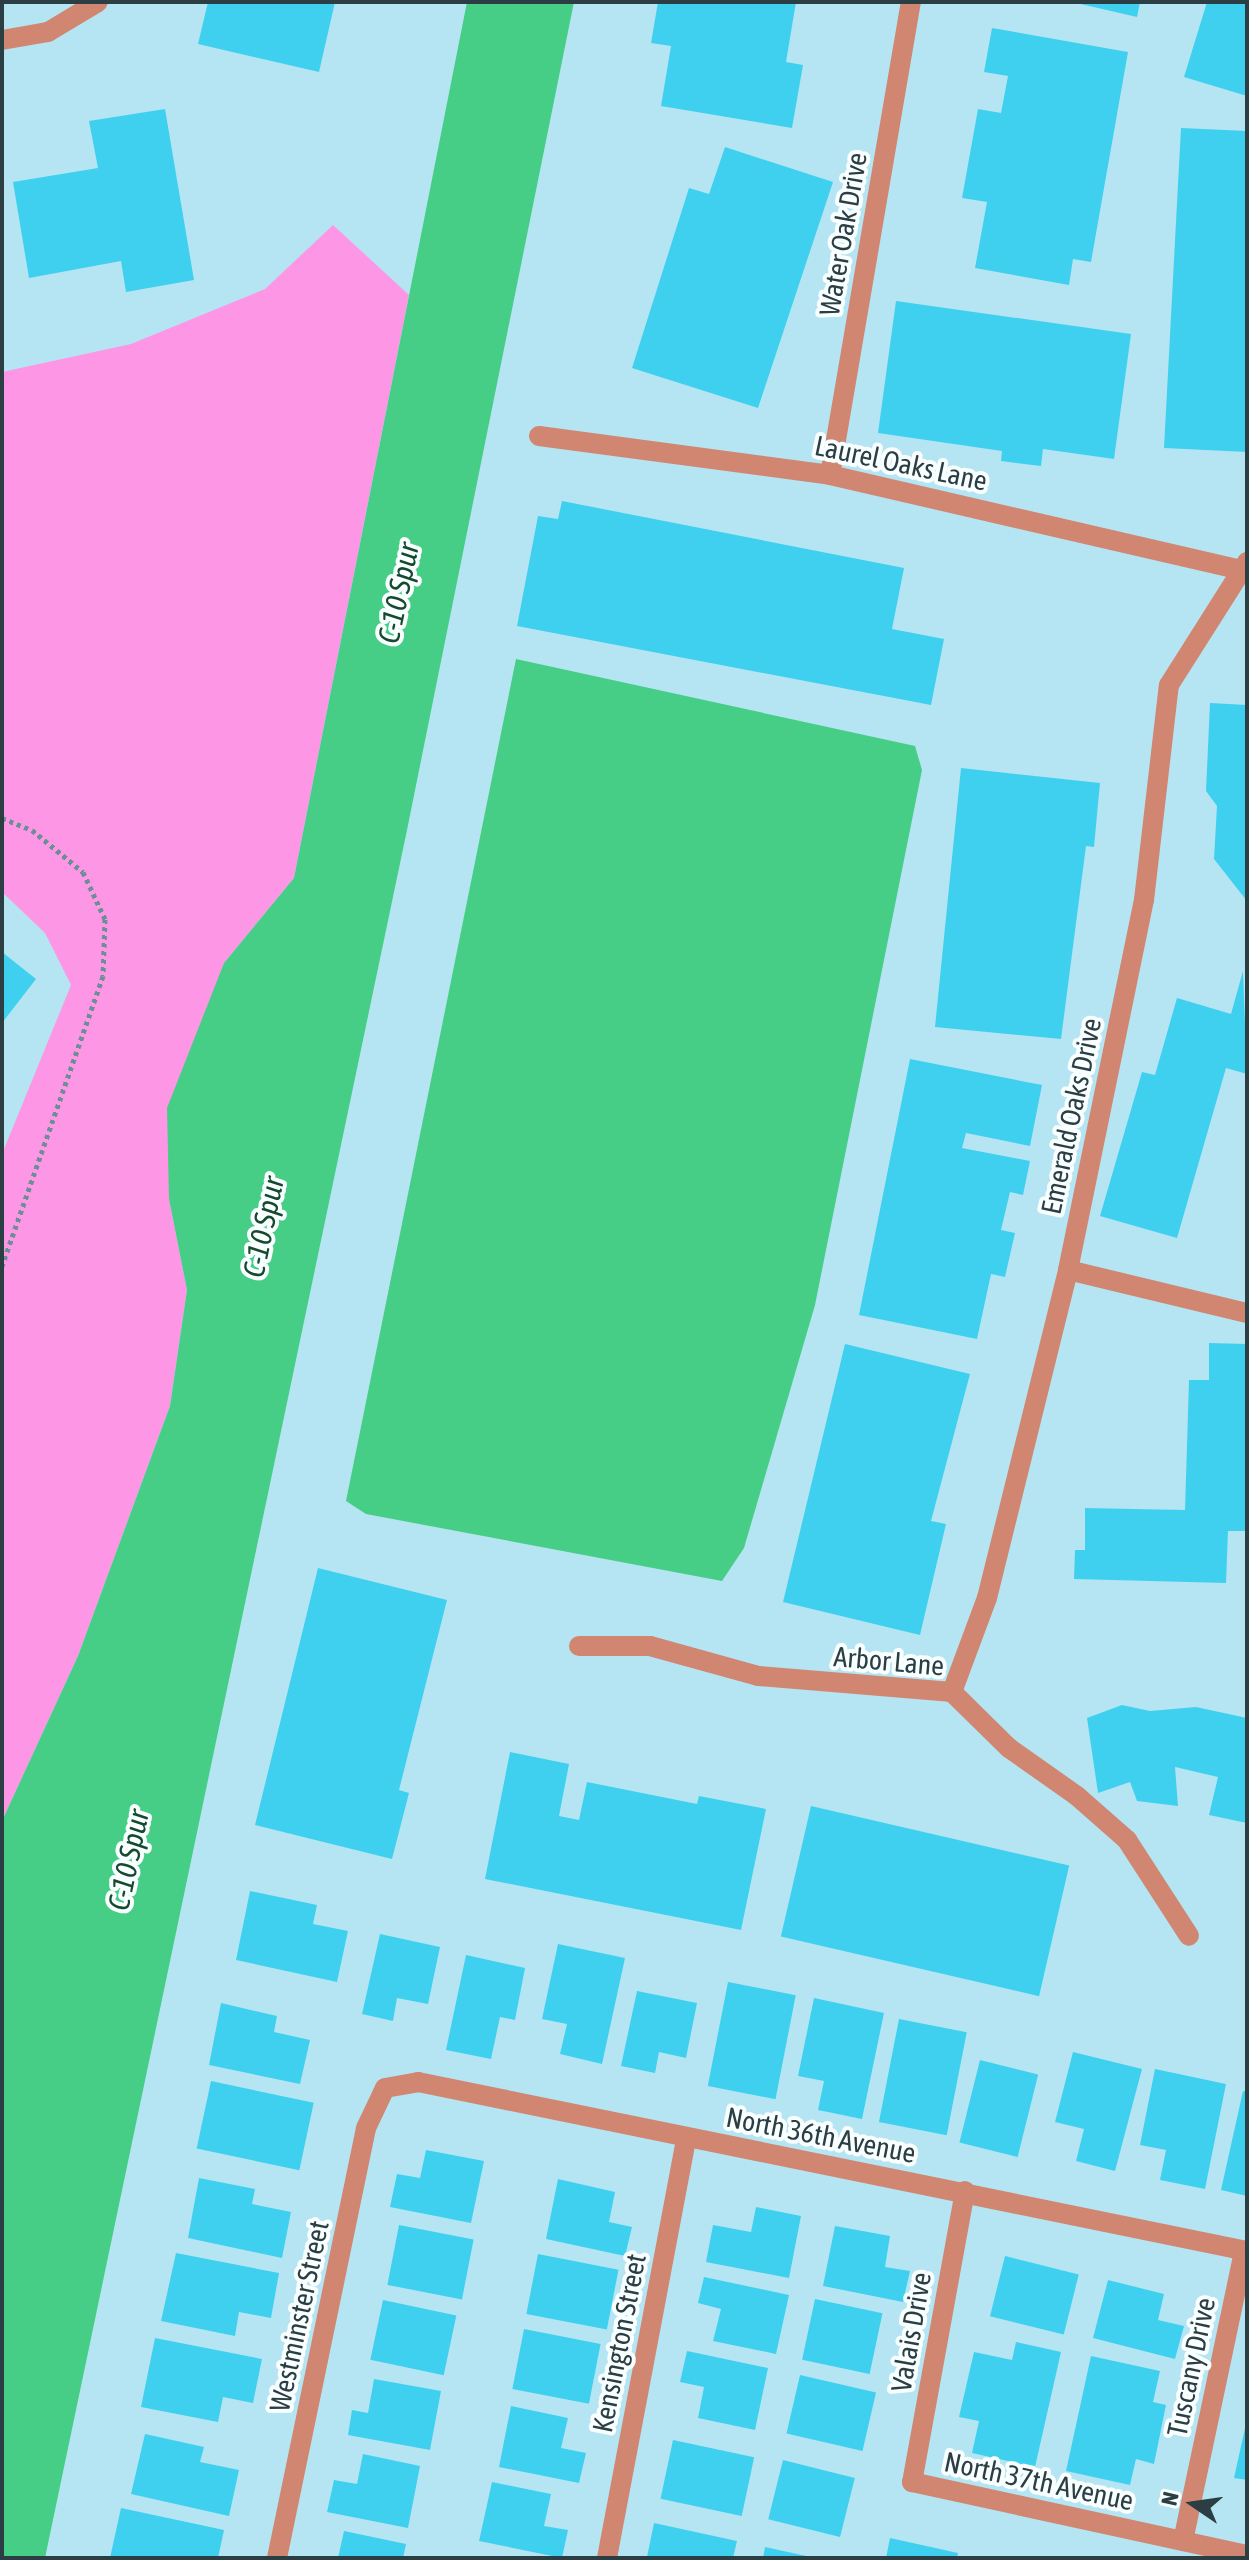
<!DOCTYPE html>
<style>
body{margin:0}
#map{position:relative;width:1249px;height:2560px;overflow:hidden;background:#b5e5f2;font-family:"Asap Condensed",sans-serif}
div>[style]{position:absolute}
[style*='--x']{left:calc(var(--x)*1px);top:calc(var(--y)*1px);width:calc(var(--w)*1px);rotate:calc(var(--a)*1deg)}
.green>*{inset:0;background:#fd97e5}
.water>*{inset:0;background:#46ce86}
.building>*{inset:0;background:#40d0ef;transform-origin:0 0}
.path>*{height:5px;margin-top:-2.5px;transform-origin:0;background:repeating-linear-gradient(90deg,#6d8e97 0 4px,transparent 0 8px)}
.minor>*{height:20px;margin:-10px;padding:0 10px;transform-origin:10px;border-radius:10px;background:#d18671}
span{translate:-50% -50%;white-space:nowrap;text-align:center;line-height:1.15;-webkit-text-stroke:8px #f9feff;paint-order:stroke}
.street-label{font-size:28px;color:#2b3e43}
.water-label{font-size:30px;color:#154a2e;font-style:italic}
.frame{position:absolute;inset:0;border:4px solid #2b3e43;pointer-events:none}
.north{position:absolute;left:1153px;top:2464px;width:80px;height:80px;-webkit-text-stroke:6px #f9feff;paint-order:stroke;rotate:283deg;font-size:22px;font-weight:700;line-height:32px;text-align:center;color:#2b3e43}
.north::after{content:'';display:block;margin:auto;width:28px;height:36px;background:#2b3e43;clip-path:polygon(50% 0,100% 100%,50% 72%,0 100%)}
</style>
<div id="map">
<div class="green">
<i style="clip-path:polygon(333px 225px,409px 295px,294px 878px,224px 963px,169px 1199px,187px 1290px,170px 1406px,78px 1656px,2px 1821px,2px 1154px,71px 985px,45px 933px,2px 892px,2px 372px,131px 344px,265px 289px)"></i>
</div>
<div class="water">
<i style="clip-path:polygon(467px 2px,574px 2px,407px 830px,45px 2558px,2px 2558px,2px 1821px,78px 1656px,170px 1406px,187px 1290px,169px 1199px,167px 1108px,224px 963px,294px 878px)"></i>
<i style="clip-path:polygon(516px 659px,915px 746px,922px 770px,815px 1305px,744px 1548px,722px 1581px,366px 1514px,346px 1501px)"></i>
</div>
<div class="building">
<i style="clip-path:polygon(208px 2px,335px 2px,319px 72px,198px 44px)"></i>
<i style="clip-path:polygon(658px 2px,796px 2px,786px 62px,803px 65px,792px 128px,661px 106px,671px 46px,651px 43px)"></i>
<i style="clip-path:polygon(1072px 2px,1140px 2px,1137px 17px)"></i>
<i style="clip-path:polygon(1207px 2px,1247px 2px,1247px 96px,1184px 77px)"></i>
<i style="clip-path:polygon(992px 28px,1128px 52px,1091px 262px,1073px 259px,1069px 285px,975px 268px,987px 202px,962px 198px,978px 109px,1001px 113px,1008px 76px,984px 72px)"></i>
<i style="clip-path:polygon(165px 109px,194px 280px,126px 292px,121px 261px,29px 278px,13px 182px,98px 168px,89px 121px)"></i>
<i style="clip-path:polygon(1181px 128px,1247px 131px,1247px 452px,1164px 448px)"></i>
<i style="clip-path:polygon(725px 147px,833px 182px,758px 408px,632px 368px,689px 188px,709px 194px)"></i>
<i style="clip-path:polygon(896px 301px,1131px 334px,1114px 459px,1043px 449px,1041px 466px,1001px 461px,1002px 451px,878px 433px)"></i>
<i style="clip-path:polygon(562px 501px,904px 568px,892px 629px,944px 639px,931px 705px,517px 626px,538px 516px,558px 519px)"></i>
<i style="clip-path:polygon(1210px 703px,1247px 705px,1247px 901px,1214px 859px,1217px 806px,1206px 791px)"></i>
<i style="clip-path:polygon(961px 768px,1100px 783px,1094px 847px,1086px 846px,1061px 1039px,935px 1027px)"></i>
<i style="clip-path:polygon(2px 952px,36px 979px,2px 1023px)"></i>
<i style="clip-path:polygon(1243px 971px,1247px 1074px,1226px 1068px,1177px 1238px,1100px 1216px,1142px 1072px,1155px 1075px,1177px 998px,1231px 1014px)"></i>
<i style="clip-path:polygon(910px 1059px,1042px 1085px,1030px 1146px,966px 1133px,962px 1148px,1030px 1161px,1023px 1195px,1010px 1192px,1001px 1230px,1015px 1233px,1005px 1277px,991px 1274px,977px 1339px,859px 1315px)"></i>
<i style="clip-path:polygon(1209px 1343px,1247px 1344px,1247px 1531px,1228px 1531px,1226px 1583px,1074px 1579px,1075px 1550px,1085px 1550px,1085px 1508px,1185px 1510px,1189px 1380px,1209px 1380px)"></i>
<i style="clip-path:polygon(845px 1344px,970px 1374px,931px 1521px,946px 1524px,920px 1635px,783px 1602px)"></i>
<i style="clip-path:polygon(318px 1568px,447px 1600px,399px 1790px,409px 1793px,392px 1859px,255px 1825px)"></i>
<i style="clip-path:polygon(1122px 1705px,1150px 1711px,1196px 1707px,1247px 1718px,1247px 1823px,1209px 1815px,1218px 1777px,1175px 1767px,1178px 1806px,1137px 1801px,1130px 1782px,1098px 1793px,1087px 1718px)"></i>
<i style="clip-path:polygon(510px 1752px,569px 1764px,559px 1816px,579px 1820px,587px 1782px,697px 1804px,699px 1796px,766px 1809px,741px 1930px,485px 1879px)"></i>
<i style="left:811px;top:1806px;width:265px;height:134px;rotate:13deg"></i>
<i style="clip-path:polygon(250px 1891px,317px 1905px,313px 1924px,348px 1931px,337px 1982px,236px 1960px)"></i>
<i style="clip-path:polygon(380px 1934px,440px 1947px,428px 2004px,397px 1998px,393px 2021px,362px 2014px)"></i>
<i style="clip-path:polygon(558px 1944px,625px 1958px,602px 2064px,560px 2054px,567px 2024px,542px 2019px)"></i>
<i style="clip-path:polygon(466px 1955px,525px 1968px,515px 2020px,500px 2017px,491px 2059px,446px 2050px)"></i>
<i style="left:728px;top:1982px;width:69px;height:106px;rotate:11deg"></i>
<i style="clip-path:polygon(637px 1991px,697px 2003px,686px 2058px,659px 2052px,655px 2073px,621px 2066px)"></i>
<i style="clip-path:polygon(814px 1998px,884px 2013px,862px 2119px,818px 2110px,824px 2081px,798px 2076px)"></i>
<i style="clip-path:polygon(221px 2003px,277px 2016px,274px 2032px,310px 2040px,300px 2084px,209px 2065px)"></i>
<i style="left:899px;top:2019px;width:69px;height:105px;rotate:11deg"></i>
<i style="clip-path:polygon(1073px 2052px,1142px 2069px,1115px 2171px,1076px 2161px,1084px 2129px,1055px 2122px)"></i>
<i style="left:980px;top:2060px;width:60px;height:85px;rotate:14deg"></i>
<i style="clip-path:polygon(1155px 2069px,1226px 2084px,1205px 2189px,1160px 2180px,1166px 2150px,1140px 2145px)"></i>
<i style="left:211px;top:2081px;width:105px;height:69px;rotate:12deg"></i>
<i style="clip-path:polygon(1243px 2091px,1247px 2092px,1247px 2196px,1221px 2190px)"></i>
<i style="clip-path:polygon(426px 2150px,484px 2161px,471px 2223px,390px 2207px,397px 2174px,420px 2178px)"></i>
<i style="clip-path:polygon(199px 2178px,255px 2189px,252px 2204px,291px 2212px,282px 2258px,188px 2238px)"></i>
<i style="clip-path:polygon(558px 2179px,615px 2192px,609px 2222px,632px 2227px,625px 2256px,546px 2239px)"></i>
<i style="clip-path:polygon(756px 2207px,801px 2216px,789px 2278px,706px 2262px,713px 2225px,751px 2232px)"></i>
<i style="left:399px;top:2225px;width:76px;height:61px;rotate:11deg"></i>
<i style="clip-path:polygon(835px 2226px,890px 2236px,885px 2267px,910px 2271px,903px 2302px,823px 2286px)"></i>
<i style="clip-path:polygon(176px 2253px,279px 2273px,271px 2318px,239px 2312px,235px 2336px,161px 2321px)"></i>
<i style="left:538px;top:2254px;width:82px;height:61px;rotate:11deg"></i>
<i style="left:1005px;top:2256px;width:76px;height:62px;rotate:14deg"></i>
<i style="clip-path:polygon(704px 2277px,789px 2295px,776px 2354px,713px 2341px,721px 2309px,698px 2303px)"></i>
<i style="clip-path:polygon(1108px 2280px,1164px 2294px,1158px 2320px,1184px 2326px,1175px 2359px,1093px 2338px)"></i>
<i style="left:815px;top:2299px;width:69px;height:62px;rotate:12deg"></i>
<i style="left:383px;top:2300px;width:75px;height:61px;rotate:12deg"></i>
<i style="left:524px;top:2329px;width:78px;height:61px;rotate:11deg"></i>
<i style="clip-path:polygon(155px 2338px,262px 2359px,253px 2403px,223px 2397px,218px 2422px,141px 2407px)"></i>
<i style="clip-path:polygon(1016px 2342px,1061px 2352px,1035px 2467px,972px 2453px,979px 2421px,959px 2417px,974px 2352px,1012px 2360px)"></i>
<i style="clip-path:polygon(687px 2351px,768px 2368px,755px 2430px,698px 2418px,704px 2387px,680px 2382px)"></i>
<i style="clip-path:polygon(1091px 2356px,1160px 2371px,1153px 2402px,1166px 2405px,1154px 2464px,1136px 2459px,1130px 2485px,1066px 2471px)"></i>
<i style="left:800px;top:2375px;width:78px;height:60px;rotate:13deg"></i>
<i style="clip-path:polygon(374px 2379px,441px 2391px,430px 2450px,348px 2435px,352px 2410px,368px 2413px)"></i>
<i style="clip-path:polygon(511px 2406px,568px 2418px,561px 2448px,586px 2453px,579px 2483px,499px 2467px)"></i>
<i style="clip-path:polygon(1247px 2419px,1247px 2480px,1234px 2478px)"></i>
<i style="clip-path:polygon(145px 2434px,204px 2447px,200px 2462px,239px 2470px,229px 2516px,131px 2494px)"></i>
<i style="left:673px;top:2440px;width:83px;height:60px;rotate:12deg"></i>
<i style="clip-path:polygon(363px 2454px,420px 2466px,408px 2528px,327px 2512px,334px 2480px,357px 2484px)"></i>
<i style="left:783px;top:2460px;width:74px;height:61px;rotate:14deg"></i>
<i style="clip-path:polygon(492px 2482px,551px 2494px,544px 2526px,568px 2530px,562px 2558px,479px 2541px)"></i>
<i style="clip-path:polygon(121px 2508px,224px 2530px,218px 2558px,110px 2558px)"></i>
<i style="clip-path:polygon(654px 2523px,737px 2541px,733px 2558px,647px 2557px)"></i>
<i style="clip-path:polygon(344px 2531px,406px 2544px,403px 2558px,338px 2558px)"></i>
<i style="clip-path:polygon(890px 2538px,958px 2553px,957px 2558px,886px 2558px)"></i>
<i style="clip-path:polygon(765px 2547px,811px 2557px,811px 2558px,763px 2558px)"></i>
</div>
<div class="path">
<i style="--x:2;--y:818;--w:32;--a:22"></i>
<i style="--x:32;--y:830;--w:66;--a:39.5"></i>
<i style="--x:83;--y:872;--w:52;--a:64.9"></i>
<i style="--x:105;--y:919;--w:57;--a:92"></i>
<i style="--x:103;--y:976;--w:307;--a:109.2"></i>
</div>
<div class="minor">
<i style="--x:2;--y:40;--w:47;--a:-9.9"></i>
<i style="--x:48;--y:32;--w:58;--a:-31"></i>
<i style="--x:539;--y:436;--w:294;--a:7.6"></i>
<i style="--x:830;--y:475;--w:428;--a:13"></i>
<i style="--x:830;--y:475;--w:480;--a:-80.3"></i>
<i style="--x:1068;--y:1270;--w:184;--a:13.5"></i>
<i style="--x:579;--y:1646;--w:71;--a:0"></i>
<i style="--x:650;--y:1646;--w:112;--a:15.5"></i>
<i style="--x:758;--y:1676;--w:195;--a:4.7"></i>
<i style="--x:952;--y:1692;--w:80;--a:44.5"></i>
<i style="--x:1009;--y:1748;--w:83;--a:35.2"></i>
<i style="--x:1077;--y:1796;--w:67;--a:41.3"></i>
<i style="--x:1127;--y:1840;--w:114;--a:57.1"></i>
<i style="--x:952;--y:1692;--w:100;--a:-69.6"></i>
<i style="--x:987;--y:1598;--w:338;--a:-76.1"></i>
<i style="--x:1068;--y:1270;--w:378;--a:-78.4"></i>
<i style="--x:1144;--y:900;--w:216;--a:-83.4"></i>
<i style="--x:1169;--y:685;--w:146;--a:-57.6"></i>
<i style="--x:965;--y:2191;--w:296;--a:100.3"></i>
<i style="--x:912;--y:2482;--w:343;--a:12.3"></i>
<i style="--x:1183;--y:2541;--w:296;--a:-78.1"></i>
<i style="--x:277;--y:2558;--w:439;--a:-78.3"></i>
<i style="--x:366;--y:2128;--w:44;--a:-64.6"></i>
<i style="--x:385;--y:2088;--w:34;--a:-10"></i>
<i style="--x:418;--y:2082;--w:846;--a:11.52"></i>
<i style="--x:607;--y:2558;--w:427;--a:-79.3"></i>
</div>
<div class="street-label">
<span style="left:843px;top:234px;rotate:-80deg">Water Oak Drive</span>
<span style="left:901px;top:463px;rotate:12deg">Laurel Oaks Lane</span>
<span style="left:1071px;top:1116px;rotate:-78deg">Emerald Oaks Drive</span>
<span style="left:889px;top:1661px;rotate:5deg">Arbor Lane</span>
<span style="left:821px;top:2135px;rotate:11deg">North 36th Avenue</span>
<span style="left:299px;top:2316px;rotate:-78deg">Westminster Street</span>
<span style="left:911px;top:2332px;rotate:-80deg">Valais Drive</span>
<span style="left:619px;top:2343px;rotate:-79deg">Kensington Street</span>
<span style="left:1191px;top:2367px;rotate:-78deg">Tuscany Drive</span>
<span style="left:1039px;top:2481px;rotate:12deg">North 37th Avenue</span>
</div>
<div class="water-label">
<span style="left:398px;top:593px;rotate:-78deg">C-10 Spur</span>
<span style="left:263px;top:1227px;rotate:-78deg">C-10 Spur</span>
<span style="left:128px;top:1860px;rotate:-78deg">C-10 Spur</span>
</div>
<div class="frame"></div>
<div class="north">N</div>
</div>
